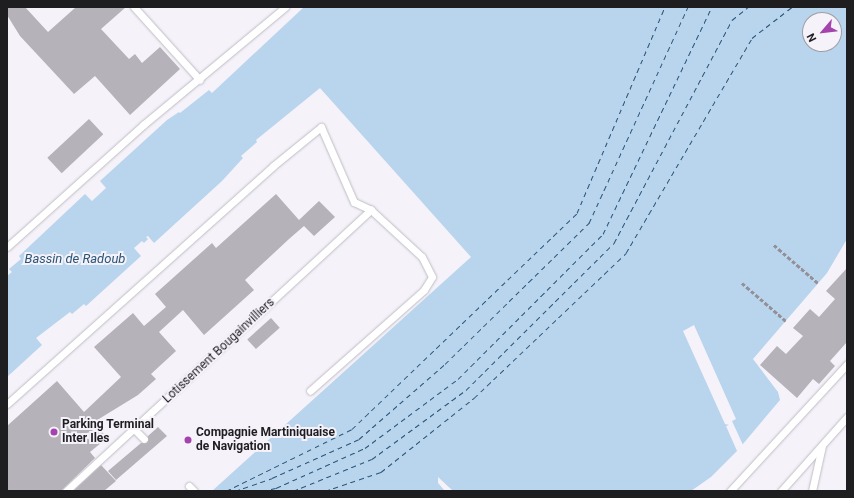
<!DOCTYPE html>
<style>
body{margin:0}
#map{position:relative;width:854px;height:498px;overflow:hidden;background:#f5f2fa;font-family:Roboto,sans-serif}
div>[style]{position:absolute}
[style*='--x']{left:calc(var(--x)*1px);top:calc(var(--y)*1px);width:calc(var(--w)*1px);rotate:calc(var(--a)*1deg)}
.water>*{inset:0;background:#b9d4ed}
.pier>*{inset:0;background:#f5f2fa}
.ferry>*{height:1px;margin-top:-0.5px;transform-origin:0;background:repeating-linear-gradient(90deg,#2a5577 0 5px,transparent 0 9px)}
.building>*{inset:0;background:#b5b2b9;transform-origin:0 0}
.path>*{height:2.5px;margin-top:-1.25px;transform-origin:0;background:repeating-linear-gradient(90deg,#939197 0 4px,transparent 0 6px)}
.roads{filter:drop-shadow(0 0 1px #bfbcc3) drop-shadow(0 0 1px #bfbcc3)}
.service>*{height:7px;margin:-3.5px;padding:0 3.5px;transform-origin:3.5px;border-radius:3.5px;background:#fff}
.dots>*{width:11px;height:11px;translate:-50% -50%;box-sizing:border-box;border:2px solid #f5f2fa;border-radius:50%}
span{translate:-50% -50%;white-space:nowrap;text-align:center;line-height:1.15;-webkit-text-stroke:4px #f5f2fa;paint-order:stroke}
.street-label{font-size:12px;color:#1e1d20}
.poi-label{font-size:12px;color:#1e1d20;font-weight:700}
.left{translate:0 -50%;text-align:left}
.water-label{font-size:13px;color:#2a5577;font-style:italic}
.frame{position:absolute;inset:0;border:8px solid #1e1d20;pointer-events:none}
.north{position:absolute;left:802px;top:12px;width:40px;height:40px;box-sizing:border-box;background:#f5f2fa;border:1px solid #9f9da3;border-radius:50%;rotate:242deg;font-size:11px;font-weight:700;line-height:16px;text-align:center;color:#1e1d20}
.north::after{content:'';display:block;margin:auto;width:14px;height:18px;background:#a343ab;clip-path:polygon(50% 0,100% 100%,50% 72%,0 100%)}
</style>
<div id="map">
<div class="water">
<i style="clip-path:polygon(evenodd,304px 7px,847px 7px,847px 239px,827px 273px,753px 359px,778px 392px,780px 400px,737px 451px,711px 477px,691px 491px,212px 491px,471px 257px,320px 88px,256px 140px,257px 142px,241px 156px,243px 158px,222px 181px,154px 243px,148px 236px,146px 237px,148px 239px,144px 243px,142px 241px,134px 248px,141px 256px,86px 306px,84px 304px,72px 314px,70px 312px,36px 338px,42px 345px,7px 377px,7px 276px,12px 272px,9px 269px,21px 259px,19px 256px,85px 194px,92px 201px,106px 188px,100px 181px,167px 120px,179px 112px,180px 113px,209px 90px,212px 93px,304px 7px,810px 20px,834px 20px,834px 44px,810px 44px,810px 20px)"></i>
</div>
<div class="pier">
<i style="clip-path:polygon(694px 325px,736px 419px,732px 421px,743px 445px,737px 451px,726px 426px,729px 425px,725px 424px,683px 331px)"></i>
<i style="clip-path:polygon(438px 477px,453px 491px,445px 491px,438px 483px)"></i>
</div>
<div class="ferry">
<i style="--x:226;--y:491;--w:140;--a:-26.2"></i>
<i style="--x:352;--y:429;--w:312;--a:-43.8"></i>
<i style="--x:577;--y:213;--w:224;--a:-66.9"></i>
<i style="--x:235;--y:491;--w:39;--a:-19"></i>
<i style="--x:272;--y:478;--w:95;--a:-24.1"></i>
<i style="--x:359;--y:439;--w:114;--a:-41.1"></i>
<i style="--x:445;--y:364;--w:202;--a:-44.4"></i>
<i style="--x:589;--y:223;--w:238;--a:-65.4"></i>
<i style="--x:262;--y:491;--w:14;--a:-12"></i>
<i style="--x:276;--y:488;--w:98;--a:-24.2"></i>
<i style="--x:365;--y:448;--w:116;--a:-36.6"></i>
<i style="--x:458;--y:379;--w:205;--a:-45"></i>
<i style="--x:603;--y:234;--w:252;--a:-64.4"></i>
<i style="--x:293;--y:491;--w:85;--a:-22.1"></i>
<i style="--x:372;--y:459;--w:117;--a:-36.3"></i>
<i style="--x:466;--y:390;--w:209;--a:-44.8"></i>
<i style="--x:614;--y:243;--w:252;--a:-62.1"></i>
<i style="--x:732;--y:20;--w:21;--a:-39"></i>
<i style="--x:325;--y:491;--w:59;--a:-18.7"></i>
<i style="--x:381;--y:472;--w:119;--a:-38.5"></i>
<i style="--x:474;--y:398;--w:210;--a:-43.6"></i>
<i style="--x:626;--y:253;--w:249;--a:-59.6"></i>
<i style="--x:752;--y:38;--w:51;--a:-37.8"></i>
</div>
<div class="building">
<i style="clip-path:polygon(7px 7px,25px 7px,48px 32px,76px 7px,126px 7px,101px 29px,129px 59px,135px 54px,142px 63px,160px 47px,180px 69px,130px 115px,95px 76px,74px 94px,20px 36px,7px 15px)"></i>
<i style="left:89px;top:119px;width:21px;height:57px;rotate:47deg"></i>
<i style="clip-path:polygon(276px 194px,299px 220px,319px 201px,335px 217px,314px 236px,304px 226px,289px 239px,245px 280px,254px 290px,204px 335px,183px 310px,159px 332px,176px 351px,151px 374px,156px 379px,138px 395px,94px 422px,107px 438px,90px 452px,95px 458px,61px 491px,7px 491px,7px 426px,57px 381px,84px 412px,121px 377px,94px 347px,133px 313px,144px 326px,166px 307px,155px 294px,212px 243px,216px 248px)"></i>
<i style="clip-path:polygon(847px 268px,847px 342px,830px 361px,835px 366px,819px 384px,813px 379px,797px 398px,760px 365px,777px 346px,786px 354px,803px 336px,793px 328px,810px 309px,819px 317px,835px 299px,826px 291px)"></i>
<i style="left:271px;top:318px;width:13px;height:32px;rotate:48deg"></i>
<i style="clip-path:polygon(158px 427px,167px 436px,116px 480px,108px 471px,141px 443px,147px 443px,148px 436px)"></i>
<i style="clip-path:polygon(101px 465px,116px 481px,104px 491px,73px 491px)"></i>
</div>
<div class="path">
<i style="--x:774;--y:245;--w:58;--a:40.8"></i>
<i style="--x:742;--y:283;--w:58;--a:40.8"></i>
</div>
<div class="roads">
<div class="service">
<i style="--x:134;--y:7;--w:98;--a:47.9"></i>
<i style="--x:7;--y:247;--w:183;--a:-41.9"></i>
<i style="--x:143;--y:125;--w:185;--a:-39.7"></i>
<i style="--x:7;--y:404;--w:357;--a:-41.8"></i>
<i style="--x:273;--y:166;--w:62;--a:-39.1"></i>
<i style="--x:321;--y:127;--w:82;--a:66.3"></i>
<i style="--x:354;--y:202;--w:19;--a:25"></i>
<i style="--x:371;--y:210;--w:69;--a:42.7"></i>
<i style="--x:422;--y:257;--w:22;--a:63"></i>
<i style="--x:432;--y:277;--w:15;--a:122"></i>
<i style="--x:424;--y:290;--w:152;--a:138.5"></i>
<i style="--x:134;--y:429;--w:14;--a:45"></i>
<i style="--x:189;--y:486;--w:7;--a:45"></i>
<i style="--x:66;--y:491;--w:415;--a:-42.7"></i>
<i style="--x:730;--y:491;--w:173;--a:-47.3"></i>
<i style="--x:781;--y:491;--w:99;--a:-48.3"></i>
<i style="--x:812;--y:491;--w:46;--a:-77.5"></i>
</div>
</div>
<div class="dots">
<i style="left:54px;top:432px;background:#a343ab"></i>
<i style="left:188px;top:440px;background:#a343ab"></i>
</div>
<div class="street-label">
<span style="left:219px;top:351px;rotate:-43deg">Lotissement Bougainvilliers</span>
</div>
<div class="poi-label">
<span class="left" style="left:62px;top:432px">Parking Terminal<br>Inter Iles</span>
<span class="left" style="left:196px;top:440px">Compagnie Martiniquaise<br>de Navigation</span>
</div>
<div class="water-label">
<span style="left:75px;top:259px">Bassin de Radoub</span>
</div>
<div class="frame"></div>
<div class="north">N</div>
</div>
